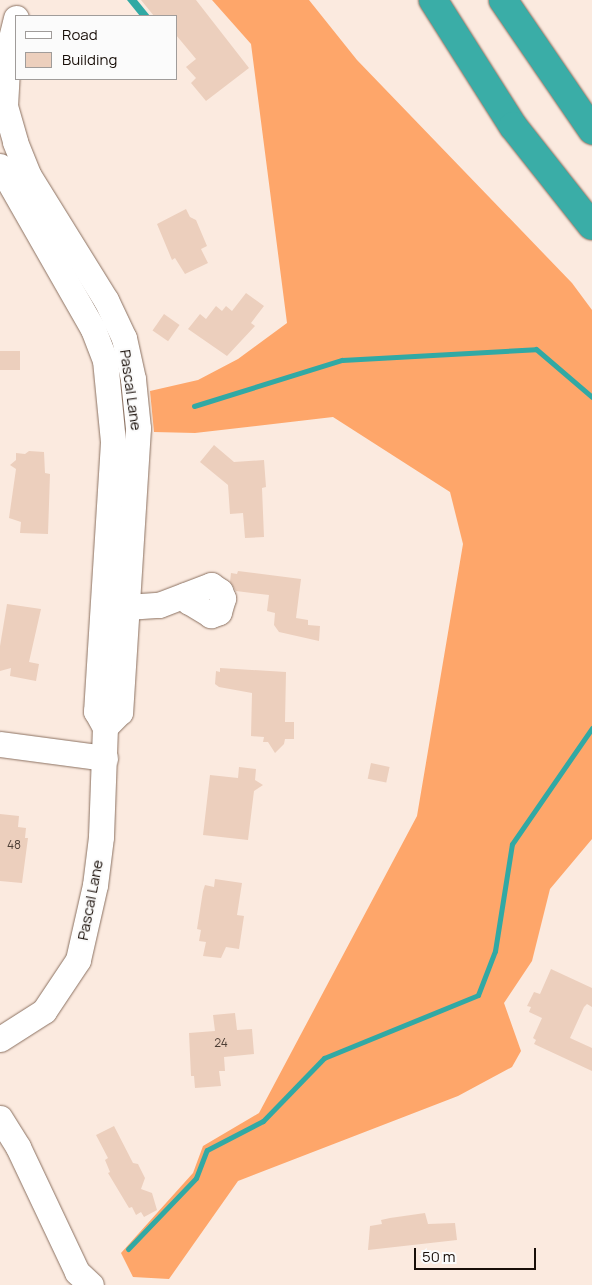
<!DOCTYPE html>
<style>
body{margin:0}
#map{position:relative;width:592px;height:1285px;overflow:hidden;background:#fbeadf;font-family:Manrope,sans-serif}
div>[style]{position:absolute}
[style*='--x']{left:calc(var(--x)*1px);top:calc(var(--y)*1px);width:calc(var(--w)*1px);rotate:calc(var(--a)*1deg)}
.forest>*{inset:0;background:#fea66a}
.water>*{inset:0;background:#31a9a4}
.stream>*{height:5px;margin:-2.5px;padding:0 2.5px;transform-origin:2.5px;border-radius:2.5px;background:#31a9a4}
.building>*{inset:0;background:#eccfbd;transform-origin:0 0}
.roads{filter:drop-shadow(0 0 1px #8b7161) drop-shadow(0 0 1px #8b7161)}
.minor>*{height:25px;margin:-12.5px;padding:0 12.5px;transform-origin:12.5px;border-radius:12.5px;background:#fff}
.highway>*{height:28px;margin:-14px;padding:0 14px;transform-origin:14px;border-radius:14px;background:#3aada7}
span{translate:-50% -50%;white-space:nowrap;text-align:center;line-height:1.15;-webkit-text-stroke:4px #fbfbfb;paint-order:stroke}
.number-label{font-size:12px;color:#4d3e35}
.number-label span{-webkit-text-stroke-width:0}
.street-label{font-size:15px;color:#180e08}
.legend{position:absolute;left:15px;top:15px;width:162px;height:65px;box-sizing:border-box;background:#fbfbfb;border:1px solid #a09c9a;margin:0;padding:6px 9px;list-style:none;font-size:15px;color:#180e08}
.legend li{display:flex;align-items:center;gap:10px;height:25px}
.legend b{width:25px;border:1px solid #a09c9a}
.scale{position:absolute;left:414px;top:1248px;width:122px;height:22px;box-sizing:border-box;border:2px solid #180e08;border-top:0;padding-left:6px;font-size:15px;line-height:18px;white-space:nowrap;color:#180e08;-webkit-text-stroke:4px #fbfbfb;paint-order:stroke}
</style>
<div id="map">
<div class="forest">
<i style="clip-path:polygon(212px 0,309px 0,357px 60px,572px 283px,592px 310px,592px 839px,550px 889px,532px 961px,504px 1003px,521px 1051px,512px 1067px,458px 1096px,238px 1181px,169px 1279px,133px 1277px,121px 1253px,193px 1173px,203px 1146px,259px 1113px,417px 816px,463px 544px,450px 492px,333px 417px,195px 433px,154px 432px,150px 391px,198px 380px,238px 359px,287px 323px,251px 44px)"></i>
</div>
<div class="water">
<i style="clip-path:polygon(127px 0,137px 0,150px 16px,140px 16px)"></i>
</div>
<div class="stream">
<i style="--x:194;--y:406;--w:155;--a:-17.3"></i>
<i style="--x:342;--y:360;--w:194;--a:-3.2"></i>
<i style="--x:536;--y:349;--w:74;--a:40.6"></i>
<i style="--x:128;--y:1249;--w:98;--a:-46.2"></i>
<i style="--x:196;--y:1178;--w:30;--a:-69"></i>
<i style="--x:207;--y:1150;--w:63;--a:-27.4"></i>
<i style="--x:263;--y:1121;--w:88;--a:-45.9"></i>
<i style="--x:324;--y:1058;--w:166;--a:-22.2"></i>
<i style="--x:478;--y:995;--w:47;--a:-68.9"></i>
<i style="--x:495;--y:951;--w:108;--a:-81"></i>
<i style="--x:512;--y:844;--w:141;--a:-55.4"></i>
</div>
<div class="building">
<i style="clip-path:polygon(141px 0,196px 0,249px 68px,206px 101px,191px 83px,196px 78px,186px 67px,196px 59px,176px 35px,176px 16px,154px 16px)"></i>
<i style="clip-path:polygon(186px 209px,190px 217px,196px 220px,207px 246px,201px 249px,208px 263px,185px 274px,175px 258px,172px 260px,157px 224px)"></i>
<i style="clip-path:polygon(246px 293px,264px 306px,251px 323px,255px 326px,227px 356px,188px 329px,200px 314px,206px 319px,216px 306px,222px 311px,226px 306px,232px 311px)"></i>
<i style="left:164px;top:314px;width:19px;height:20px;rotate:35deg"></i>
<i style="left:0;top:351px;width:20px;height:19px"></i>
<i style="clip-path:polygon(214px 445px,234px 462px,264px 460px,266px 487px,262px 488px,264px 537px,245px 538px,243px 513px,230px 514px,228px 485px,200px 462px)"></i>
<i style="clip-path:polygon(29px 451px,44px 452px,45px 473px,50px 474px,48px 534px,20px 533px,21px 522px,9px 518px,16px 469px,10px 465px,16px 460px,16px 453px,25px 454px)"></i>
<i style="clip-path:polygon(238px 571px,301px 579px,296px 618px,308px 620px,308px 625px,320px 626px,319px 641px,279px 632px,274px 625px,275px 613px,267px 611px,269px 595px,236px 591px,230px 582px,231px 573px,237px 574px)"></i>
<i style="clip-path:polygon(7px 604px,41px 609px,29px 662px,39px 664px,36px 681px,10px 676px,11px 668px,0 671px,0 646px)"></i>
<i style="clip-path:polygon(220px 668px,286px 672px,285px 722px,294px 722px,294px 739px,285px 739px,284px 744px,275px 753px,268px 742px,263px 742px,264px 737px,251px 736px,252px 693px,219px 687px,215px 684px,216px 671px,220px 672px)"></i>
<i style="left:371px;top:763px;width:19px;height:16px;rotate:12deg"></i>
<i style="clip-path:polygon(239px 767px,256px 769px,255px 780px,263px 785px,254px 791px,248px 840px,203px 835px,210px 775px,238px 778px)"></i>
<i style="clip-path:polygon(0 814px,19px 816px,18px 827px,26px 828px,25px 838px,28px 838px,22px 883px,0 881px)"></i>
<i style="clip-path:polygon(215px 879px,242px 883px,237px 915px,244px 916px,239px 949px,226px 947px,221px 958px,203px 956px,206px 942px,199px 941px,201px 930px,197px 929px,203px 891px,205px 885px,214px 887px)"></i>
<i style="clip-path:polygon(551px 969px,592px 988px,592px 1007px,587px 1004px,584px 1007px,570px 1038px,592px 1048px,592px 1071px,534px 1044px,536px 1040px,533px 1038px,542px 1018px,529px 1012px,531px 1007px,527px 1006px,534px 992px,540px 994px)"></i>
<i style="clip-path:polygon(235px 1013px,237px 1030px,252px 1029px,254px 1054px,224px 1057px,225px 1071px,219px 1071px,221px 1086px,195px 1088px,194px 1076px,191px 1076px,189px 1033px,215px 1031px,213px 1015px)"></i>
<i style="clip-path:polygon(114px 1126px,133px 1163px,138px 1164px,145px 1178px,141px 1189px,152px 1193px,157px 1210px,144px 1217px,141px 1212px,136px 1215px,132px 1207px,129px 1208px,108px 1173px,110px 1172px,105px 1160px,108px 1158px,96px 1135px)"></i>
<i style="clip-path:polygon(425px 1213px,428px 1224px,455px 1223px,457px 1240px,368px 1250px,370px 1226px,382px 1224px,381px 1220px,390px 1218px)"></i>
</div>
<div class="roads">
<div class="minor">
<i style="--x:16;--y:18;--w:34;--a:104"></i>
<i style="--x:8;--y:51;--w:55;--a:93.1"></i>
<i style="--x:5;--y:106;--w:37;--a:74"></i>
<i style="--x:15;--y:142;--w:37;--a:68"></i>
<i style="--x:29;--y:176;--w:146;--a:58.2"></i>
<i style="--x:106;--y:300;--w:42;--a:64.7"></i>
<i style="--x:124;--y:338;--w:42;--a:77.6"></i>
<i style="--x:133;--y:379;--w:49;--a:84.2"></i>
<i style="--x:138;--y:428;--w:285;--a:93.6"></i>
<i style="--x:120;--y:712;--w:21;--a:135"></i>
<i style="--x:0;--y:166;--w:188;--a:60.3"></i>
<i style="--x:93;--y:329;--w:33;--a:69"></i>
<i style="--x:105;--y:360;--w:82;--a:84.4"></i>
<i style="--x:113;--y:442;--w:270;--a:93.6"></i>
<i style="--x:96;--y:711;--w:18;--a:61"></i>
<i style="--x:105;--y:727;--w:110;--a:92.1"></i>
<i style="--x:101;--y:837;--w:48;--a:97.1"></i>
<i style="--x:95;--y:885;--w:77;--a:102.8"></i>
<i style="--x:78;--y:960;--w:61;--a:123.7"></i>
<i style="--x:44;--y:1011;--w:52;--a:147.5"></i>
<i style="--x:127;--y:607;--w:32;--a:-4"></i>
<i style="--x:159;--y:605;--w:56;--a:-21"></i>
<i style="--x:211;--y:585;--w:11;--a:34"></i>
<i style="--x:220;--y:591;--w:8;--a:67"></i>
<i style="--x:223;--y:598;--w:15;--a:106"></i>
<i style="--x:219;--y:612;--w:9;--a:159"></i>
<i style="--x:211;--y:615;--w:26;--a:-149"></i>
<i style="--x:189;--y:602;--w:8;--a:-120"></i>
<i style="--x:0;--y:744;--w:106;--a:7.6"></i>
<i style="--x:0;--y:1118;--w:34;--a:58"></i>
<i style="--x:18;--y:1147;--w:138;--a:64.7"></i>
<i style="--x:77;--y:1272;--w:19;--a:43"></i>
</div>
<div class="highway">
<i style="--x:433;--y:0;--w:149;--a:57.6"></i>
<i style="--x:513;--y:126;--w:127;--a:51.7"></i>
<i style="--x:503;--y:0;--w:158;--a:55.6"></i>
</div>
</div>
<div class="number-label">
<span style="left:14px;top:845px">48</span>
<span style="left:221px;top:1043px">24</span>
</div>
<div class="street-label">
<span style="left:131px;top:390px;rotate:82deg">Pascal Lane</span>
<span style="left:90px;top:900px;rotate:-79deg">Pascal Lane</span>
</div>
<ul class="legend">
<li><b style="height:6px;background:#fff"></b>Road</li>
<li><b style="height:14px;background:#eccfbd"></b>Building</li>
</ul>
<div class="scale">50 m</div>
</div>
